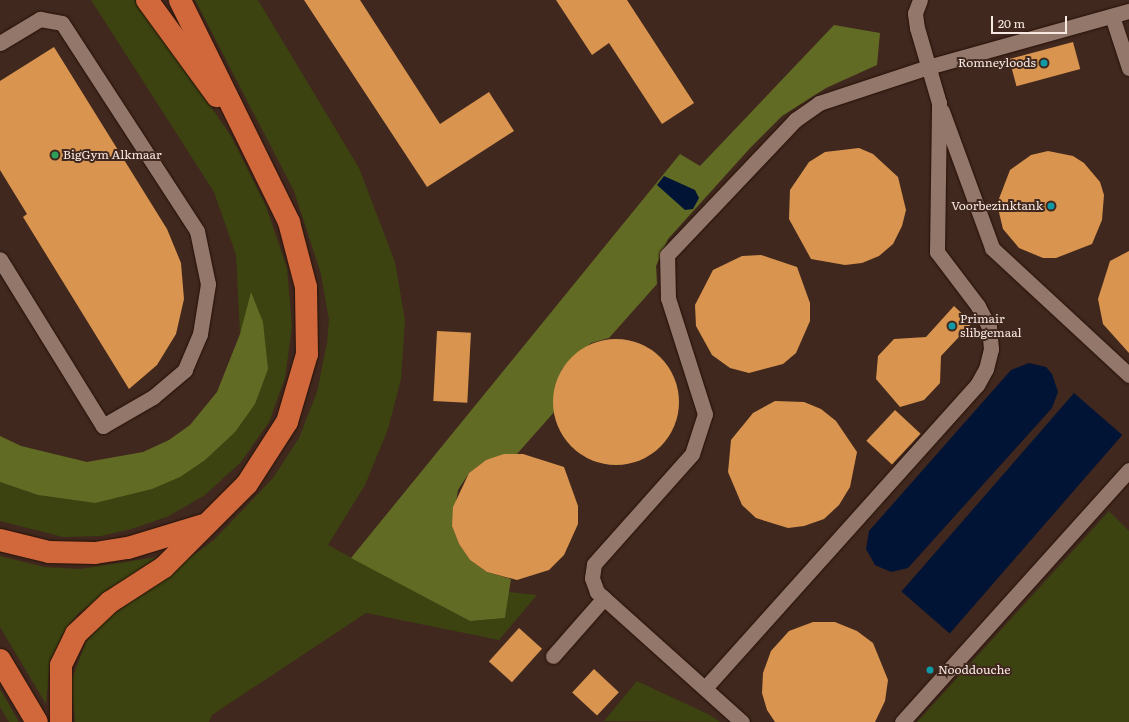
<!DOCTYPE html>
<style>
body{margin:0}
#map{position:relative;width:1129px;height:722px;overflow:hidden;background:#40281e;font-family:Literata,serif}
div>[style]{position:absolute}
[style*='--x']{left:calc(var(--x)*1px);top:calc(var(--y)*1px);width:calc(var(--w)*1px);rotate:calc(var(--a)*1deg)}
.green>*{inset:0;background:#3c4210}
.forest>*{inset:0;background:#626b24}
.water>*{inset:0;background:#011435;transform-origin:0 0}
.building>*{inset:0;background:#d9954f;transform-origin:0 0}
.round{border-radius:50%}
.roads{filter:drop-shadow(0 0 1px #261007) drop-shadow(0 0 1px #261007)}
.service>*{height:15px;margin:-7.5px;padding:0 7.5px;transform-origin:7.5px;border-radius:7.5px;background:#93776b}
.trunk>*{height:22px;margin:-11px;padding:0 11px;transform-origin:11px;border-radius:11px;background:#d0683b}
.dots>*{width:11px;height:11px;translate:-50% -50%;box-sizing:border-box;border:2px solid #40281e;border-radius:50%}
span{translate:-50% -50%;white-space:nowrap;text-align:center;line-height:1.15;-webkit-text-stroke:4px #40281e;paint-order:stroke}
.poi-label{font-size:12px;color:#f8e8e2}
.right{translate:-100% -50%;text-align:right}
.left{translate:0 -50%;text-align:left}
.scale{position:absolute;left:991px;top:16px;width:76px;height:18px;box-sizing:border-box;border:2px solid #f8e8e2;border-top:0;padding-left:5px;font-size:12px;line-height:14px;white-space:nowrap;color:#f8e8e2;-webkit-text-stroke:3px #40281e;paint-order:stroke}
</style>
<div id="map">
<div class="green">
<i style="clip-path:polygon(91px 0,137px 0,231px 136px,266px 206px,287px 268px,292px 326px,285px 378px,269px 422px,241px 462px,205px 495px,169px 516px,135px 528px,101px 536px,63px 537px,0 521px,0 482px,38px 495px,95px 503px,235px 432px,251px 293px,240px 334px,236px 255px,214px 192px)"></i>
<i style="clip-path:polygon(195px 0,258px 0,359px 168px,395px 262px,405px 320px,401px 379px,388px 429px,365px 485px,328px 545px,470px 621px,505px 618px,509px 592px,537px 595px,499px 640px,366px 613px,212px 715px,209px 722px,75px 722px,71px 681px,86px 642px,105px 620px,214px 540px,273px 478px,299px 438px,317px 392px,327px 343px,329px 320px,321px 274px,294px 191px)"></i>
<i style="clip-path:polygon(1109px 511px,1129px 531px,1129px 722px,917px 722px)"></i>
<i style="clip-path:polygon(0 556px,44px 567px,80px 569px,157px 557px,79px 613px,65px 630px,50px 661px,46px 704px,0 627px)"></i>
<i style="clip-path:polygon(637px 681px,710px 715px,720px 722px,604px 721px)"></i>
<i style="clip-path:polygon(0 689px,19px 722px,9px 722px,0 707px)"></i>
</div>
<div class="forest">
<i style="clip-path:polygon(834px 25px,880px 33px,877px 65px,826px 88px,782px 116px,751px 147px,668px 239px,656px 266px,657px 284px,609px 338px,591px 343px,562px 369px,556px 385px,555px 411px,517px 454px,486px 460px,469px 473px,458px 490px,452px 526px,459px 544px,470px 560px,487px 572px,511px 579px,505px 618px,470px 621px,351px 558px,680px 154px,700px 166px)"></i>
<i style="clip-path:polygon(251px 292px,263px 322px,268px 369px,255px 404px,235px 432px,205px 460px,180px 477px,152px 489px,95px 503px,38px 495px,0 482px,0 436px,21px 446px,87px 462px,143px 452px,169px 440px,190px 425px,217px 392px,240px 334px)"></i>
</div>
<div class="water">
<i style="clip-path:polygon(664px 176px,695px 190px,699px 198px,693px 209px,685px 210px,657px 185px)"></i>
<i style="clip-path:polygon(1029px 363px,1046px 367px,1052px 374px,1058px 392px,1052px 408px,908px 568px,891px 572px,875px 565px,866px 549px,869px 531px,1011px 370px)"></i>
<i style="left:1074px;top:393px;width:64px;height:263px;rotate:41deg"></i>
</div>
<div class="building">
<i style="clip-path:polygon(304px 0,360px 0,440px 124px,489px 92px,514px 131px,427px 187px)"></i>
<i style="clip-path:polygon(556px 0,627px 0,694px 103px,662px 124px,609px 43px,592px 55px)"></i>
<i style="left:1073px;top:42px;width:28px;height:66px;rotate:75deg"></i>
<i style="clip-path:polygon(54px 47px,167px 229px,181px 263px,184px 299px,176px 334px,157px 365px,129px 389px,23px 217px,27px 214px,0 170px,0 81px)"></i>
<i style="clip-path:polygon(859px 148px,873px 154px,898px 177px,906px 210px,902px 226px,893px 244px,879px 256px,862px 263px,845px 265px,811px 259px,789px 219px,790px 190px,809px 162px,825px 152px)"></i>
<i style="clip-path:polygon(1048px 151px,1073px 156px,1084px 163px,1100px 182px,1104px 195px,1102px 220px,1092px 244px,1056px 258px,1043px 258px,1019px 248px,1003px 229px,997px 204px,1010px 170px,1031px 155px)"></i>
<i style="clip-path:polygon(1129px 251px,1129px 353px,1103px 324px,1098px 299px,1110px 261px)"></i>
<i style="clip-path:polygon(761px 255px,797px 267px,810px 303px,810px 321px,796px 353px,783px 364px,749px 373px,730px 368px,712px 355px,696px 326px,695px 305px,713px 270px,742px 256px)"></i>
<i style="clip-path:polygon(954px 306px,972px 323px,941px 356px,940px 383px,924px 400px,900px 407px,876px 379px,878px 356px,894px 339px,926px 337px)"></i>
<i style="left:437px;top:331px;width:34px;height:70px;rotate:3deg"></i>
<i class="round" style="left:553px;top:339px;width:126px;height:126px"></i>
<i style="clip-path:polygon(775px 401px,804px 402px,821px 409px,836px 421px,857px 452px,850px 487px,839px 505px,824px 519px,804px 526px,788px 528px,756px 518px,742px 505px,728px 472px,731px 440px,753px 413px)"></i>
<i style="left:895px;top:410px;width:35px;height:42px;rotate:43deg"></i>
<i style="clip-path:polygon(504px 454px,523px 454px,564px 467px,578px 506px,578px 524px,564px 555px,549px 570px,517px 580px,487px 572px,470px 560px,459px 544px,452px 526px,453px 507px,469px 473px,486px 460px)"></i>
<i style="clip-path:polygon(813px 622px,835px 622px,857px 631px,873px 643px,888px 680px,885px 701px,875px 722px,775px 722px,767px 710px,762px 693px,763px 673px,771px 651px,789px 631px)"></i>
<i style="left:519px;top:628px;width:31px;height:45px;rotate:42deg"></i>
<i style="left:594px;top:669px;width:34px;height:32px;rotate:43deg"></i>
</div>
<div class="roads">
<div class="service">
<i style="--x:1112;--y:16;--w:55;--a:71.9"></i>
<i style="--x:0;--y:43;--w:47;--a:-31"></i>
<i style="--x:40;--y:19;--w:22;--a:10"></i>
<i style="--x:62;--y:23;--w:248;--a:57"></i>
<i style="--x:197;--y:231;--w:54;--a:78.3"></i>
<i style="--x:208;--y:284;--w:51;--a:99.1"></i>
<i style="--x:200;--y:334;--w:39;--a:113"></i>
<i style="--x:185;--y:370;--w:42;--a:139.8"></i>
<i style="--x:153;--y:397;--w:58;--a:149.9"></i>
<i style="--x:103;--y:426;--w:196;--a:-121.7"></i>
<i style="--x:942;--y:111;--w:146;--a:69.9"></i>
<i style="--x:992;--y:248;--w:187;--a:42.8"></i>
<i style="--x:553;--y:656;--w:77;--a:-48.7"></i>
<i style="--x:705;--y:688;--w:407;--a:-48.1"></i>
<i style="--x:977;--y:385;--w:18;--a:-61"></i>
<i style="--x:986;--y:369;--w:21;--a:-76"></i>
<i style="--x:991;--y:349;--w:22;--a:-95"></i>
<i style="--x:989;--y:327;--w:24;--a:-118"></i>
<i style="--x:978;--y:306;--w:68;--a:-127.2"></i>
<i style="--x:937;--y:252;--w:149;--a:-89.2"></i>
<i style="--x:939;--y:103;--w:78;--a:-106.3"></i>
<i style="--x:917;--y:28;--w:15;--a:-98"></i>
<i style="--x:915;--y:13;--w:14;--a:-69"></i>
<i style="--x:742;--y:722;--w:195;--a:-138.1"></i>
<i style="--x:597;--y:592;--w:15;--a:-110"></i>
<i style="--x:592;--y:578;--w:14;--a:-82"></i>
<i style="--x:594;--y:564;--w:147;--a:-48.3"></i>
<i style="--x:692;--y:454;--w:42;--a:-72"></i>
<i style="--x:705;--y:414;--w:122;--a:-107.7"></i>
<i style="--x:668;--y:298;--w:43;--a:-91.3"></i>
<i style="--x:667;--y:255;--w:186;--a:-46.5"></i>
<i style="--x:795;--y:120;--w:29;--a:-35"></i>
<i style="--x:819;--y:103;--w:115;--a:-18.3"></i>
<i style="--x:928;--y:67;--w:209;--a:-15.6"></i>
<i style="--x:902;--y:722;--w:339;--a:-48"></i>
</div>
<div class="trunk">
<i style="--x:147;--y:0;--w:119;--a:53.9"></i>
<i style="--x:0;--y:540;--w:50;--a:13.8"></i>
<i style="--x:49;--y:552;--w:46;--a:1.2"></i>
<i style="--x:95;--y:553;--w:33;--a:-9"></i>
<i style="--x:128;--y:548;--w:78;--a:-17"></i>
<i style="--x:0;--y:660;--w:72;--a:59.2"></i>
<i style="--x:61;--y:722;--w:57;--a:-90"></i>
<i style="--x:61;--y:665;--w:34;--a:-64"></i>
<i style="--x:76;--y:634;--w:47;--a:-43.3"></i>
<i style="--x:110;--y:602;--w:64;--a:-32.9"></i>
<i style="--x:164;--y:567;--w:117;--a:-45"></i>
<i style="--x:247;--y:484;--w:74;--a:-57.2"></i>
<i style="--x:287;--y:422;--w:71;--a:-73.6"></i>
<i style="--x:307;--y:354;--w:67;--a:-90.9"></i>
<i style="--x:306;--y:287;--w:67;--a:-104.7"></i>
<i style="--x:289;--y:222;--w:247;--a:-116.2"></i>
</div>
</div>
<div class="dots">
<i style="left:1044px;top:63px;background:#0f9aa8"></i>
<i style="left:55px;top:155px;background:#2e9e5b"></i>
<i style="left:1051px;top:206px;background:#0f9aa8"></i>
<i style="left:952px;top:326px;background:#0f9aa8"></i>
<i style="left:930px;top:670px;background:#0f9aa8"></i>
</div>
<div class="poi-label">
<span class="right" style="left:1036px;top:63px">Romneyloods</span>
<span class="left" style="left:63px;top:155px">BigGym Alkmaar</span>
<span class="right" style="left:1043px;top:206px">Voorbezinktank</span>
<span class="left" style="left:960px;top:326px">Primair<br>slibgemaal</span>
<span class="left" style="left:938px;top:670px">Nooddouche</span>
</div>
<div class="scale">20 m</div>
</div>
